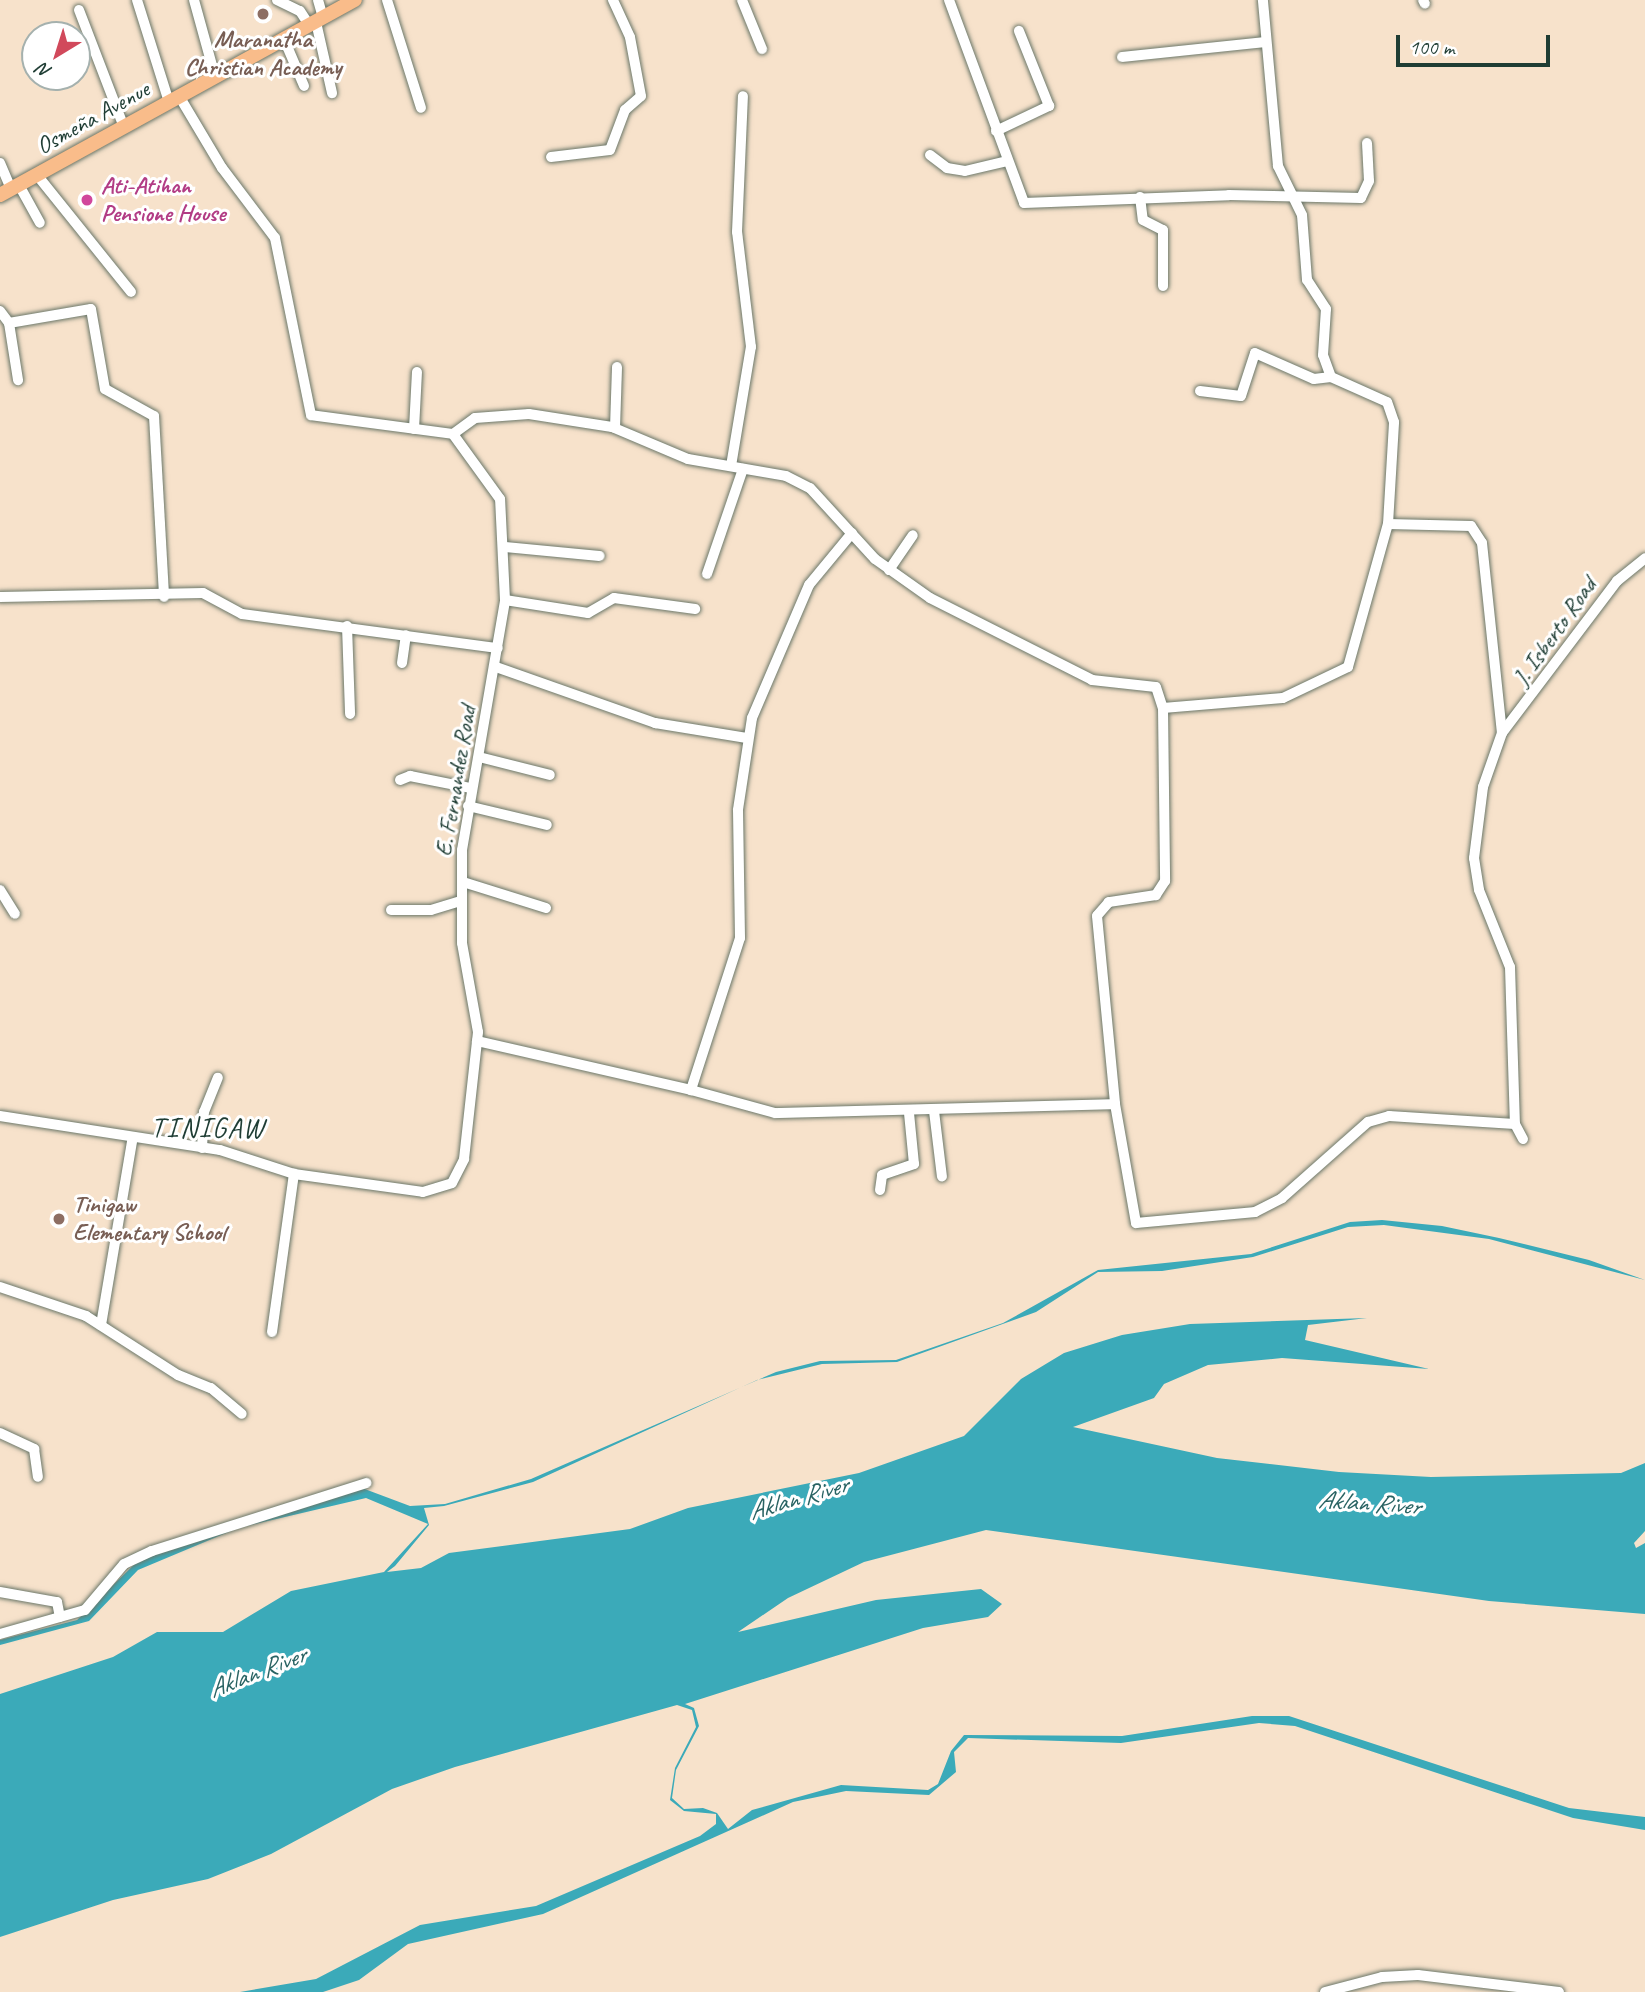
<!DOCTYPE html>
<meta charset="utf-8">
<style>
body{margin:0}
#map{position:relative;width:1645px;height:1992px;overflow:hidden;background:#f7e2cb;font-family:Caveat,sans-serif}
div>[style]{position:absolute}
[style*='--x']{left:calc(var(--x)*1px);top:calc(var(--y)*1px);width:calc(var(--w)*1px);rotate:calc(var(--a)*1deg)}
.water>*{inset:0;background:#3baab9}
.roads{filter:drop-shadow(0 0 2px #6b7769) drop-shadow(0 0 2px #6b7769)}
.minor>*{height:10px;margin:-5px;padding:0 5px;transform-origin:5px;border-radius:5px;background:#fff}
.major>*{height:14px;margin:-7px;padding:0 7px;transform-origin:7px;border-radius:7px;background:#f9bc8a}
.dots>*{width:19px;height:19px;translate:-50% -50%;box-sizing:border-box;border:4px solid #fff;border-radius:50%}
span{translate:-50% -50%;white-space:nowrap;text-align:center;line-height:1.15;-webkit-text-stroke:6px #fff;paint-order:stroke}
.education-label{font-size:24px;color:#785e54;font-weight:700}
.left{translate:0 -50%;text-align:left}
.street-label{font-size:24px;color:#1f3d34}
.hotel-label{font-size:24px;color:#b23c85;font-weight:700}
.water-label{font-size:26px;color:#296363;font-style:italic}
.quarter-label{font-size:28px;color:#1f3d34;letter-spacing:2px}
.north{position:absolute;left:21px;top:21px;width:70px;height:70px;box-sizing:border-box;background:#fff;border:2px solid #a5b1ae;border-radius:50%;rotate:218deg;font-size:19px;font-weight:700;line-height:28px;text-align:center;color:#1f3d34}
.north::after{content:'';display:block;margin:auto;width:24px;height:32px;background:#d1495b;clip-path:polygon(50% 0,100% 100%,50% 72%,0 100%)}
.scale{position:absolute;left:1396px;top:35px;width:154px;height:32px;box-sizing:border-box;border:4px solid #1f3d34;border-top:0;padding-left:9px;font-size:21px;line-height:24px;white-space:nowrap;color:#1f3d34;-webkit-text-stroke:5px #fff;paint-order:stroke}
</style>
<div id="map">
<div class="water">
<i style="clip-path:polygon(1382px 1220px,1442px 1226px,1499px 1238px,1589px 1260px,1645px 1280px,1489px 1239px,1384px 1225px,1348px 1227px,1253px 1257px,1162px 1271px,1098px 1272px,1036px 1312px,897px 1362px,822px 1364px,757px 1380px,533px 1482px,444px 1506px,424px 1508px,429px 1525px,395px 1566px,387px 1572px,421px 1568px,449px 1553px,630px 1529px,688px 1508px,859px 1473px,964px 1436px,1021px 1379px,1064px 1353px,1122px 1335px,1190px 1324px,1367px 1318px,1308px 1325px,1305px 1340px,1429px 1369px,1282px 1358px,1208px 1365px,1164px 1384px,1154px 1398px,1073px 1427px,1217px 1458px,1339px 1472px,1431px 1477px,1621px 1473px,1645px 1463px,1645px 1531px,1634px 1543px,1636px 1548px,1645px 1543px,1645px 1614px,1489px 1601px,986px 1530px,864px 1562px,788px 1598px,738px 1632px,876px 1600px,981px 1589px,1002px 1604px,988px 1617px,923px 1628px,685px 1704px,694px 1708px,699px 1726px,676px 1770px,672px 1798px,684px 1809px,703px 1808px,717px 1813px,728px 1829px,752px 1810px,841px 1785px,928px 1790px,938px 1784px,951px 1751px,964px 1735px,1122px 1736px,1252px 1716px,1289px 1716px,1569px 1808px,1645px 1817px,1645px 1830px,1573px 1818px,1295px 1726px,1259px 1723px,1121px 1743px,968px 1738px,954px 1752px,956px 1772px,929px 1795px,846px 1791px,793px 1802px,543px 1914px,408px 1944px,359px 1980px,323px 1992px,240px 1992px,316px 1979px,420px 1925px,536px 1906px,700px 1836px,716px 1824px,716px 1814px,684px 1811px,670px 1800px,675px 1768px,696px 1727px,692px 1710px,677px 1705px,455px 1767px,392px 1789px,271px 1854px,208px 1879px,113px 1900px,0 1937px,0 1694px,113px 1657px,157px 1632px,223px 1632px,291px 1591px,384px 1572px,428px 1524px,366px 1498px,238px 1528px,138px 1570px,89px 1621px,0 1645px,0 1640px,77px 1620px,140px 1559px,362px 1488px,410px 1506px,445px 1504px,531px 1479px,776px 1372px,820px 1361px,896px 1360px,1003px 1323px,1098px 1270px,1251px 1254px,1350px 1222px)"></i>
</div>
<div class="roads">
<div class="minor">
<i style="--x:137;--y:0;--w:107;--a:72.6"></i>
<i style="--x:194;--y:0;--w:79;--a:74.6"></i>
<i style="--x:277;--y:0;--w:25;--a:26"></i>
<i style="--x:300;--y:11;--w:17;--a:57"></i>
<i style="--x:318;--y:0;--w:19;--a:74"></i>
<i style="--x:387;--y:0;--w:113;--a:72.5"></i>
<i style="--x:742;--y:0;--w:53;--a:67.8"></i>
<i style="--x:949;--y:0;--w:216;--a:69.7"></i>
<i style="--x:1024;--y:203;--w:205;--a:-2.2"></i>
<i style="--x:1229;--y:195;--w:132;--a:1.3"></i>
<i style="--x:1361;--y:198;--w:19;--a:-65"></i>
<i style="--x:1369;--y:181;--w:38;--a:-93"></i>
<i style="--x:1423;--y:0;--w:4;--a:63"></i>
<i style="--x:79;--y:10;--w:125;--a:69"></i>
<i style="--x:316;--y:22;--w:73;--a:77.3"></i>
<i style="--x:284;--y:39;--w:51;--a:66.9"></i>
<i style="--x:1122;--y:57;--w:144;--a:-6"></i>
<i style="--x:996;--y:131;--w:59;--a:-25.3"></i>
<i style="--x:1049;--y:106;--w:81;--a:-111.8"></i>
<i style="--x:930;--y:155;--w:21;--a:37"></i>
<i style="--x:947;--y:168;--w:18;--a:9"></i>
<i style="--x:965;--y:171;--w:43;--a:-13.4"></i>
<i style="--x:551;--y:157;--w:59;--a:-6.8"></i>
<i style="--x:610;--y:150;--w:43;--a:-69.4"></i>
<i style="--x:625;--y:110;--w:21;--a:-41"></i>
<i style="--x:641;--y:96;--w:60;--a:-100.6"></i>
<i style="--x:630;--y:37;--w:41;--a:-114.7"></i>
<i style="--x:0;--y:163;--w:28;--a:67"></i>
<i style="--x:37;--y:175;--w:150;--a:51.2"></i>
<i style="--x:19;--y:185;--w:43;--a:61.1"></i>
<i style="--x:1140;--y:197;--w:23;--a:83"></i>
<i style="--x:1143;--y:220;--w:22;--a:27"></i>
<i style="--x:1163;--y:230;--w:56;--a:90"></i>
<i style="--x:0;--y:311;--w:15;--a:53"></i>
<i style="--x:9;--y:323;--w:58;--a:81"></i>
<i style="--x:9;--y:323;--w:83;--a:-9.7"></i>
<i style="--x:91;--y:309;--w:81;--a:80.1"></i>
<i style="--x:105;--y:389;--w:56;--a:28.9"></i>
<i style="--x:154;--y:416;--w:181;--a:86.8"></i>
<i style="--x:1200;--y:391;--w:41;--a:7"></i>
<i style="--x:1241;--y:396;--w:45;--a:-72"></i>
<i style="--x:1255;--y:353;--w:64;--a:23.8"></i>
<i style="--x:1314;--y:379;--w:17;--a:-7"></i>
<i style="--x:615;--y:428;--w:61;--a:-88.1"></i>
<i style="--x:414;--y:429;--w:57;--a:-87"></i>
<i style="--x:453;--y:434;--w:27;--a:-36"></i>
<i style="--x:475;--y:418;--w:54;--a:-4.2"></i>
<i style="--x:529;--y:414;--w:84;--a:8.9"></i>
<i style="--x:612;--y:427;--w:82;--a:22.8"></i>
<i style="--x:688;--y:459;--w:99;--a:9.8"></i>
<i style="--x:786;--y:476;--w:27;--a:27"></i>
<i style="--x:810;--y:488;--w:96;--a:47.5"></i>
<i style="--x:875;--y:559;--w:67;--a:35.3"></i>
<i style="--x:930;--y:598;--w:182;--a:26.8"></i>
<i style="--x:1092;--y:680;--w:64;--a:6.2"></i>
<i style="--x:1156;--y:687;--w:22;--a:72"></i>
<i style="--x:1163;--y:708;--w:173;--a:89.3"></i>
<i style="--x:1165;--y:881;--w:17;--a:123"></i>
<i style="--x:1156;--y:895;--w:48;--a:171.5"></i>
<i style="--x:1109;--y:902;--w:18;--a:131"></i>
<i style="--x:1097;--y:916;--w:189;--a:84.5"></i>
<i style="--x:1115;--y:1104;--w:121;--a:80"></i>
<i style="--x:1136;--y:1223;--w:120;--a:-5.3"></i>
<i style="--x:1255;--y:1212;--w:30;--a:-27"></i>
<i style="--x:1282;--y:1198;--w:115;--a:-41.5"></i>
<i style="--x:1368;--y:1122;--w:22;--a:-16"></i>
<i style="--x:1389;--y:1116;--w:126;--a:3.6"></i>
<i style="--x:731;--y:466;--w:121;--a:-80.5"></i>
<i style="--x:751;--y:347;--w:116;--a:-96.9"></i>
<i style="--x:737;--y:232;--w:136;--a:-87.5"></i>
<i style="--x:1388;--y:524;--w:83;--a:1.4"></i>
<i style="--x:1471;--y:526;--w:20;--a:57"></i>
<i style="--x:1482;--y:543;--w:191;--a:84"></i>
<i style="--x:1502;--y:733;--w:57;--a:109.4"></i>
<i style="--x:1483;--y:787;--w:72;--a:97.2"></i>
<i style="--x:1474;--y:858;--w:32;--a:81"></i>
<i style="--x:1479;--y:890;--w:83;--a:68.1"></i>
<i style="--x:1510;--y:967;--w:157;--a:88.2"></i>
<i style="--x:1515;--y:1124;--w:17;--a:62"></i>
<i style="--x:852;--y:533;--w:67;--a:129.6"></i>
<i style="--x:809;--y:585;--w:145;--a:113.2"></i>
<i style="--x:752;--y:718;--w:93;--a:98.7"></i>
<i style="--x:738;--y:810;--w:128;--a:89.1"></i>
<i style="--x:740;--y:938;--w:160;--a:107.9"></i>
<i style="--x:691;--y:1090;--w:87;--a:15.3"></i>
<i style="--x:775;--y:1113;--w:340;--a:-1.5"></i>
<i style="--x:505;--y:547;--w:95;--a:5.4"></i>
<i style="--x:889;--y:570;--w:42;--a:-55.6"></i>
<i style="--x:707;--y:574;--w:111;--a:-71.1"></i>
<i style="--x:0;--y:597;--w:203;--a:-1.1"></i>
<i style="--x:203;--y:593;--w:44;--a:28.3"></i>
<i style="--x:242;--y:614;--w:258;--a:7.6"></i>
<i style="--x:505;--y:600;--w:84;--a:8.9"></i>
<i style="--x:588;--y:613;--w:30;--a:-30"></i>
<i style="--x:614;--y:598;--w:82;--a:7.7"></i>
<i style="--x:347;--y:626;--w:88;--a:88"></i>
<i style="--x:402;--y:663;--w:28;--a:-82"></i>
<i style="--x:496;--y:667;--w:169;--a:19.4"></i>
<i style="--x:655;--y:723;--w:93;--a:9.3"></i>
<i style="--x:1163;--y:708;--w:120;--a:-4.8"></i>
<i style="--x:1283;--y:698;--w:72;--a:-25.5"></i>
<i style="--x:1348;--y:667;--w:148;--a:-74.4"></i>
<i style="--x:1388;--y:524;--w:102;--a:-86.6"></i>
<i style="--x:1394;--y:422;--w:21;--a:-109"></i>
<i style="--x:1387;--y:402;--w:61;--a:-155.9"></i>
<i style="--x:1331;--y:377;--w:23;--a:-110"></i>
<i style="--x:1323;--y:355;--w:46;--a:-86.3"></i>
<i style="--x:1326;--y:309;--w:35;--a:-123"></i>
<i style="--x:1307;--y:280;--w:65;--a:-94.4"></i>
<i style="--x:1302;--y:215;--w:55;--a:-116.1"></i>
<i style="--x:1278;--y:166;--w:167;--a:-95.2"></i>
<i style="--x:1502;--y:733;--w:191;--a:-52.9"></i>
<i style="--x:1617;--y:581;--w:36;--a:-39"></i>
<i style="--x:479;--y:757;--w:73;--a:14.2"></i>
<i style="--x:400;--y:780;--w:11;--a:-22"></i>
<i style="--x:410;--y:776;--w:61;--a:11.3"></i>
<i style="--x:468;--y:806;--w:81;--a:13.5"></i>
<i style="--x:463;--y:882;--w:87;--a:17.4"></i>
<i style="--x:0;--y:890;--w:28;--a:58"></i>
<i style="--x:391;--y:910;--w:40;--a:0"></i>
<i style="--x:431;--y:910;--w:30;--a:-17"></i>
<i style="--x:477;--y:1041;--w:220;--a:12.9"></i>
<i style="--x:934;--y:1111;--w:66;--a:83.1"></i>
<i style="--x:0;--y:1116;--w:223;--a:8.8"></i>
<i style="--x:220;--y:1150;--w:78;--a:18"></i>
<i style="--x:294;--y:1174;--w:130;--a:7.9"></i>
<i style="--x:423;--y:1192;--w:30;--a:-17"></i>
<i style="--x:452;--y:1183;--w:27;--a:-63"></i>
<i style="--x:464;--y:1159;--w:128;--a:-83.7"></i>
<i style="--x:478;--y:1032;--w:90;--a:-100.2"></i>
<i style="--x:462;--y:943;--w:93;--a:-90"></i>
<i style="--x:462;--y:850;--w:254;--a:-80.2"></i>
<i style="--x:505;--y:600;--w:101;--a:-92.8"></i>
<i style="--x:500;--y:499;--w:80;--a:-125.9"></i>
<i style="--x:453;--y:434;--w:143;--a:-172.4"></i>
<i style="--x:311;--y:415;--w:181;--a:-101.5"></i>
<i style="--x:275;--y:238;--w:88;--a:-127.1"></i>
<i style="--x:222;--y:168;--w:84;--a:-120.8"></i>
<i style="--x:202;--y:1148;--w:36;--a:-87"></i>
<i style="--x:204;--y:1112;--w:37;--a:-68"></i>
<i style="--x:880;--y:1190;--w:15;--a:-82"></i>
<i style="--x:882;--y:1175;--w:34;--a:-19"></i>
<i style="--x:914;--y:1164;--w:51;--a:-95.6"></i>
<i style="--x:0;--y:1287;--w:91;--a:18.6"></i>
<i style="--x:86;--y:1316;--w:109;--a:32.7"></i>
<i style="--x:178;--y:1375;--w:35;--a:22"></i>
<i style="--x:211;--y:1388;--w:40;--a:40"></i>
<i style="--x:101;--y:1325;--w:187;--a:-80.4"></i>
<i style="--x:272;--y:1332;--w:160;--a:-82.1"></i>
<i style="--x:0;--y:1433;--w:38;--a:25"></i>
<i style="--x:34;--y:1449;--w:28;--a:82"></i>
<i style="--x:0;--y:1592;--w:58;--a:10"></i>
<i style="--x:57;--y:1602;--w:15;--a:79"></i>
<i style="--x:0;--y:1634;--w:88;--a:-15.8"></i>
<i style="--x:85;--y:1610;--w:60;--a:-49.7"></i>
<i style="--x:124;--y:1564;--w:31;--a:-25"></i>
<i style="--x:152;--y:1551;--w:225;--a:-17.6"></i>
<i style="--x:1325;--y:1992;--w:59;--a:-14.7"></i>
<i style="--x:1382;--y:1977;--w:36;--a:-3"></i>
<i style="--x:1418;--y:1975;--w:142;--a:6.9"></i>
</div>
<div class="major">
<i style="--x:0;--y:195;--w:405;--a:-28.8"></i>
</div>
</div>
<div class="dots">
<i style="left:263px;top:14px;background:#8d6e63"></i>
<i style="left:87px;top:200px;background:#d1479c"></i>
<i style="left:59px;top:1219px;background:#8d6e63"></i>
</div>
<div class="education-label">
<span style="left:263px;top:54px">Maranatha<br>Christian Academy</span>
<span class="left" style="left:73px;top:1219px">Tinigaw<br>Elementary School</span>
</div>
<div class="street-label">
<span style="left:93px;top:118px;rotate:-29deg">Osmeña Avenue</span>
<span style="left:1555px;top:632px;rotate:-55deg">J. Isberto Road</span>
<span style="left:456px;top:781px;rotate:-81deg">E. Fernandez Road</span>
</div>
<div class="hotel-label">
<span class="left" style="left:101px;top:200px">Ati-Atihan<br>Pensione House</span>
</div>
<div class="water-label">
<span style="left:798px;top:1498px;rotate:-16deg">Aklan River</span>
<span style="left:1369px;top:1503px;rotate:4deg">Aklan River</span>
<span style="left:257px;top:1672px;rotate:-21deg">Aklan River</span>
</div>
<div class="quarter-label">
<span style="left:208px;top:1128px">TINIGAW</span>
</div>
<div class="north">N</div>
<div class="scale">100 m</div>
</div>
